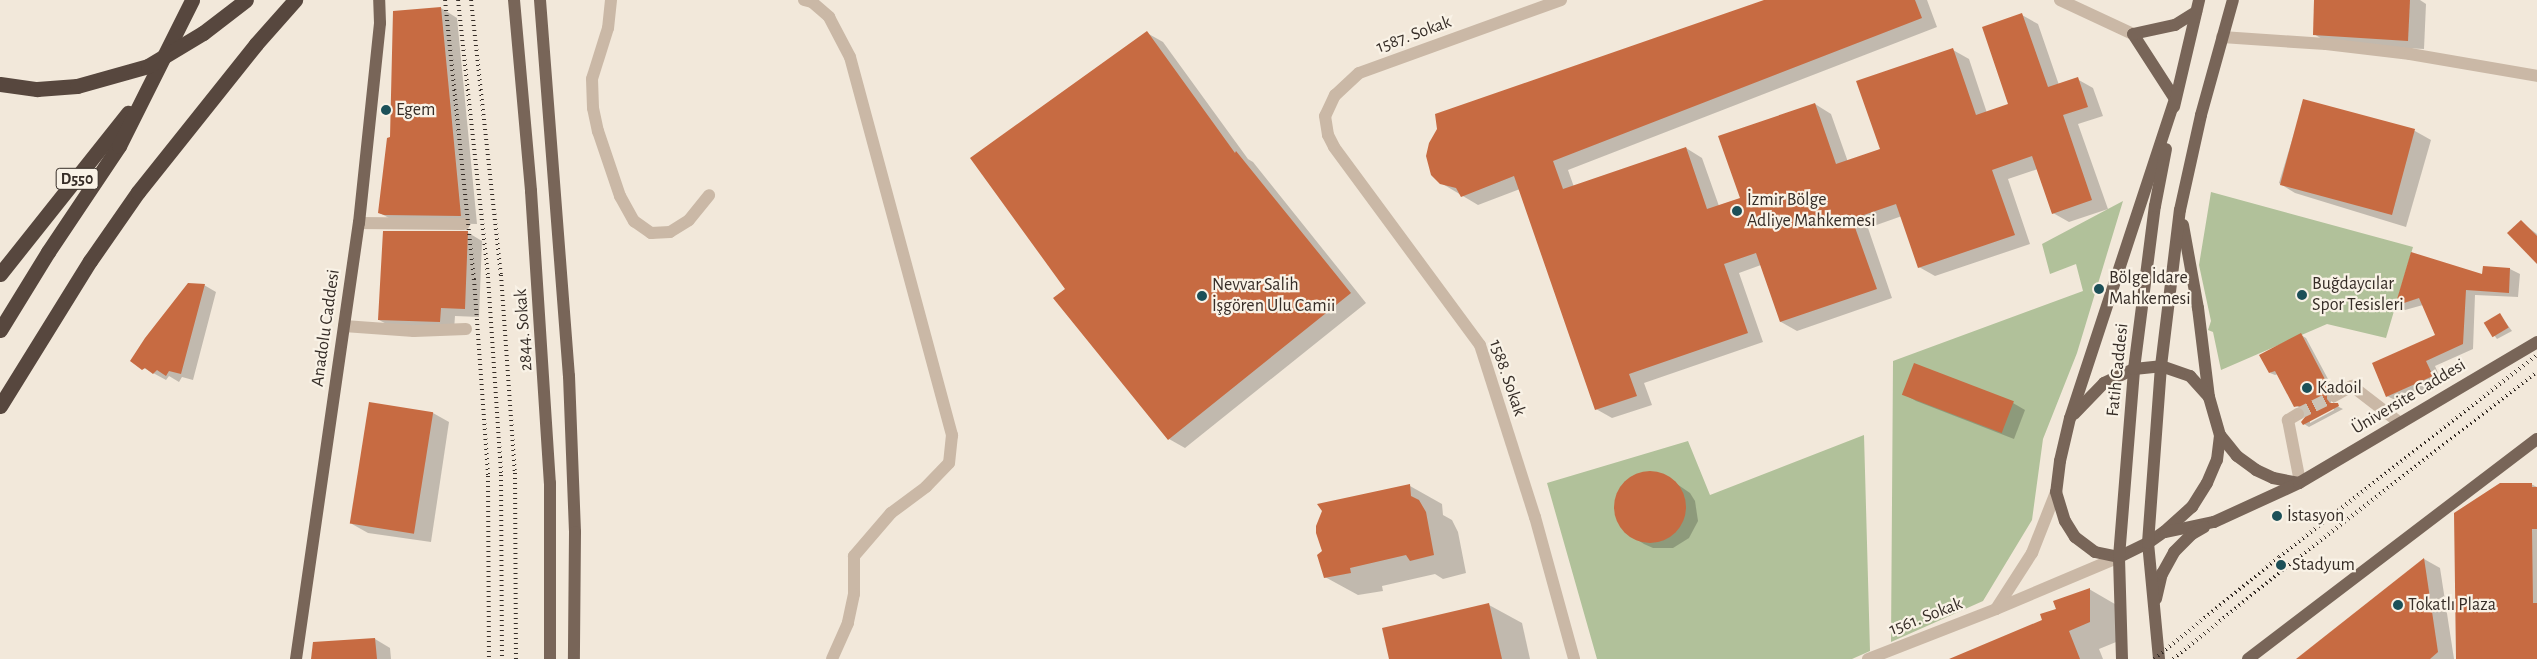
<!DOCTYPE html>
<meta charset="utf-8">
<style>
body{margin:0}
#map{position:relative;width:2537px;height:659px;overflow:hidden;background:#f2e8da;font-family:"Alegreya Sans",sans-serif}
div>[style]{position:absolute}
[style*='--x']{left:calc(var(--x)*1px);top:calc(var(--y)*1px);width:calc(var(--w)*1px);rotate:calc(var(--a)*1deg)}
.green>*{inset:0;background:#b1c19a}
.shadow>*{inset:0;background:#0003}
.building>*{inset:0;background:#c76b42;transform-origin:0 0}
.round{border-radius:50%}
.minor-tunnel>*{height:12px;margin-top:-6px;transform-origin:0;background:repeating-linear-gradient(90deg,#ccc3b6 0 12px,transparent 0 18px)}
.minor>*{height:12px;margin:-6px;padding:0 6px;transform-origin:6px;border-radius:6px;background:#cab8a6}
.major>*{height:12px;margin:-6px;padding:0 6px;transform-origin:6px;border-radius:6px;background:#786558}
.highway>*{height:15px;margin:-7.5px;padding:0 7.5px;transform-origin:7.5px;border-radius:7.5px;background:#57473e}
.rail>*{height:4px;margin-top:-2px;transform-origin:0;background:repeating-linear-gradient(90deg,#362d27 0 1px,transparent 0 5px)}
.highway-bridge>*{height:15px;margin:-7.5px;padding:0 7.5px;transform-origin:7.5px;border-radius:7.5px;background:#57473e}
.dots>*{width:14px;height:14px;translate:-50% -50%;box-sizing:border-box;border:2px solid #f9f2e6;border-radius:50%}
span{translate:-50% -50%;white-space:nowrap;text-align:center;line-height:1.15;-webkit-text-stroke:4.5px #f9f2e6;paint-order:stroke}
.shield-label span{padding:1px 4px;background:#f9f2e6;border:1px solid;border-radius:4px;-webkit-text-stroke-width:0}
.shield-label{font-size:16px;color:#362d27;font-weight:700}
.street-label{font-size:18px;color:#362d27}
.poi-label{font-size:18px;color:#362d27}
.left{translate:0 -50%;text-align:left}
</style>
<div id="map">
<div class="green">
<i style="clip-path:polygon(2211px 192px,2413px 247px,2386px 338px,2327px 324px,2221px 370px,2213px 332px,2208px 330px,2211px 321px,2199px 265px)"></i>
<i style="clip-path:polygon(2123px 201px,2077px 353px,2043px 439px,2032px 520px,1983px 601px,1891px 642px,1893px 361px,2083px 291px,2076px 264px,2050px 274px,2042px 244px)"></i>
<i style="clip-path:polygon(1864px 435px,1870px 651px,1852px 659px,1597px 659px,1547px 483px,1688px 441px,1710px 495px)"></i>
</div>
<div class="shadow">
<i style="clip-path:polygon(1768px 0,1927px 0,1937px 27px,1568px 170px,1574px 187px,1686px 148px,1702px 158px,1719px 206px,1741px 199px,1815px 104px,1831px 114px,1848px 162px,1881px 150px,1953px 50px,1969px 59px,1987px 113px,2010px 105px,2022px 15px,2038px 24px,2059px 85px,2077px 79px,2093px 88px,2103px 116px,2078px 124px,2108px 209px,2069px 222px,2053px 213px,2038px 169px,2008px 179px,2030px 244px,1935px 276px,1919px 267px,1902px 216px,1868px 228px,1892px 298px,1797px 331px,1781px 322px,1761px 265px,1739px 273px,1763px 342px,1644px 383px,1652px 405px,1612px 418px,1596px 409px,1520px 189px,1478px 205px,1441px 183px)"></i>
<i style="clip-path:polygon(2315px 0,2420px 0,2426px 4px,2424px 49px,2330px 44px,2314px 34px)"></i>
<i style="clip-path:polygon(441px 8px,457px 18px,477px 224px,396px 222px,380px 213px,391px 139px)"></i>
<i style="clip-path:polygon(1147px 33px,1163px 42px,1248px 159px,1253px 162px,1366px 303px,1185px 448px,1169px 439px)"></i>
<i style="clip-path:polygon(2304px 101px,2415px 131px,2431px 140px,2406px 227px,2295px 193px,2279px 183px)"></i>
<i style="clip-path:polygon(2521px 222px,2537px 234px,2537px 261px)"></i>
<i style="clip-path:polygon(467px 232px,482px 241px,479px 317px,455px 316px,454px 330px,394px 328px,379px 320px)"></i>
<i style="clip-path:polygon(2484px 268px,2510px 269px,2520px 274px,2518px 297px,2475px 295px,2473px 349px,2435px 366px,2442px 382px,2397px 401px,2387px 396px,2437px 336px,2423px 305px,2405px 310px,2396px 305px,2484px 276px)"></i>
<i style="clip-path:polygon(204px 285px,216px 292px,193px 380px,182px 377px,179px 382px,169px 376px,166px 380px,131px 361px)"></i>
<i style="clip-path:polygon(2500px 315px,2512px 331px,2497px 339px,2485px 323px)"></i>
<i style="clip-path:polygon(evenodd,2301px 335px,2306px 338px,2335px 392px,2332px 395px,2331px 403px,2343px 409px,2309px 427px,2304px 424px,2307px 418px,2306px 409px,2295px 406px,2278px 374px,2275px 375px,2270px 373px,2301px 335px,2333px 408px,2334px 410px,2310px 423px,2310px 420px,2333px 408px)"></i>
<i style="clip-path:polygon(1904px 394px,2013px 403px,2025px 410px,2014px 439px,1916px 401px)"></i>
<i style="clip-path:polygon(433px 413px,449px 422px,431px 542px,368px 533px,352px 524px)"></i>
<i style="clip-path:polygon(1651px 473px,1661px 474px,1674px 482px,1690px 493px,1695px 501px,1698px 521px,1689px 538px,1673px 548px,1653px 548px,1644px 544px,1631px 536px,1618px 521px,1616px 502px,1625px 484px,1632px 478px)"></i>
<i style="clip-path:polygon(2531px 484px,2537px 487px,2537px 659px,2458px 659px)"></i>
<i style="clip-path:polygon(1410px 486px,1442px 504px,1443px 515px,1452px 520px,1458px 532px,1466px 573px,1443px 579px,1435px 574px,1382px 586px,1383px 591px,1358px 595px,1325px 577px)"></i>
<i style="clip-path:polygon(2424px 559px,2440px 568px,2454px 659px,2298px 659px)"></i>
<i style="clip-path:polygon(2089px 589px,2120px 607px,2121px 640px,2099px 649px,2103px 659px,1951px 659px,2043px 621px)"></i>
<i style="clip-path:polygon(1489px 605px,1522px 623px,1530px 659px,1391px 659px)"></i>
<i style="clip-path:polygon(375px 639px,390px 648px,391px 659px,312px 659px)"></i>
</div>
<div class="building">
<i style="clip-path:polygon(1764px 0,1915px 0,1922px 18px,1553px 161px,1563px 189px,1686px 147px,1707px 209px,1740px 198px,1718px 136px,1815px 103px,1836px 164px,1880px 149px,1856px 81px,1953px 48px,1976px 115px,2008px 104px,1982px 27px,2022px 13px,2048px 87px,2078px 77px,2088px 107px,2063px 115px,2092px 200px,2052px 214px,2032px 156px,1992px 170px,2015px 235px,1918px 268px,1896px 204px,1852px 219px,1877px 289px,1780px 322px,1756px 253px,1724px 264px,1748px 333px,1629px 374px,1637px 396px,1595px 410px,1514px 176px,1461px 197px,1456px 188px,1440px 184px,1431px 175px,1426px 156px,1429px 143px,1437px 129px,1435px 114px)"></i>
<i style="clip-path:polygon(2314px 0,2410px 0,2408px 41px,2313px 35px)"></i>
<i style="clip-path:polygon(441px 7px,461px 216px,384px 215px,378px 213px,387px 138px,390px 137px,393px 11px)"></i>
<i style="clip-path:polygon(1147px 31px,1235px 153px,1236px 151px,1351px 293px,1168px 440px,1053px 298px,1065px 289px,970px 158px)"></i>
<i style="left:2303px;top:99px;width:116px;height:89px;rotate:15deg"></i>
<i style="clip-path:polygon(2521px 220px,2537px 236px,2537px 264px,2507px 233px)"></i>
<i style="clip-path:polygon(383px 231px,468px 231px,465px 309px,441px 308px,440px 322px,378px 320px)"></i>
<i style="clip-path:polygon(2411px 252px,2482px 274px,2483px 266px,2510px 268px,2509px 293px,2466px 290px,2463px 344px,2426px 361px,2433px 376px,2386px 397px,2372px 363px,2435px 335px,2419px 298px,2395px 306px)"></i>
<i style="clip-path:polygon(188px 283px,205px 284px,181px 374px,169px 371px,166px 376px,157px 370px,153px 374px,145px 368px,142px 370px,130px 361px,145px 338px)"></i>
<i style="left:2500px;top:313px;width:17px;height:19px;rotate:59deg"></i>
<i style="clip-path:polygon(2301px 333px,2330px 389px,2327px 392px,2327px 399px,2330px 403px,2338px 403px,2339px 406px,2303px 425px,2301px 422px,2305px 417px,2305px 409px,2298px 406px,2294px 407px,2275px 371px,2269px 373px,2259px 355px)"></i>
<i style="left:1914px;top:363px;width:107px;height:34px;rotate:21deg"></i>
<i style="left:369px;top:402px;width:65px;height:123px;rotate:9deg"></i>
<i class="round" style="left:1614px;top:471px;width:72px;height:72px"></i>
<i style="clip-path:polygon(2500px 483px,2532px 483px,2532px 487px,2537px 487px,2537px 529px,2532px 529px,2533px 603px,2537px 603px,2537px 659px,2456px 659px,2454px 513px)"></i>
<i style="clip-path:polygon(1410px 484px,1411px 496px,1419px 500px,1426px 512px,1434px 555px,1410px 561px,1406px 555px,1350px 568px,1351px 573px,1324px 578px,1317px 555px,1322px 551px,1316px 533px,1316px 526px,1322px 511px,1317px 504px)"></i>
<i style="clip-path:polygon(2424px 558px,2438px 652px,2430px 659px,2296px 659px)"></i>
<i style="clip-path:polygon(2090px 588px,2090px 622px,2069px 631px,2080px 659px,1949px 659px,2042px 620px,2040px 614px,2056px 609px,2053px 601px)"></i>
<i style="clip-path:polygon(1489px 603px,1502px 659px,1389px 659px,1382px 628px)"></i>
<i style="clip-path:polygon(375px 638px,377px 659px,311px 659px,313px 642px)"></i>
</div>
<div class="minor-tunnel">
<i style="--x:2298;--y:414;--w:40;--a:-26.6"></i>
</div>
<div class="minor">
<i style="--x:611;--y:0;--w:28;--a:96"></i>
<i style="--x:608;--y:28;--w:53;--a:107.4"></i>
<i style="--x:592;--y:79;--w:29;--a:88"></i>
<i style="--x:593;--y:108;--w:24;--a:78"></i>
<i style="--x:598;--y:131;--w:69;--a:71.3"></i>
<i style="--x:620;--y:196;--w:29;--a:61"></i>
<i style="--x:634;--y:221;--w:21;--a:35"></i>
<i style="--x:651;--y:233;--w:19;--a:-3"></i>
<i style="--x:670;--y:232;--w:22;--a:-32"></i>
<i style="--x:689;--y:220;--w:32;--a:-51"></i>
<i style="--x:804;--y:0;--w:8;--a:14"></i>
<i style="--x:812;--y:2;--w:23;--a:41"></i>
<i style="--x:829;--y:17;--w:45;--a:62.3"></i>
<i style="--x:850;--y:57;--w:392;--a:74.9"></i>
<i style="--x:952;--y:435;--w:28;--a:96"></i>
<i style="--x:949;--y:463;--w:33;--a:134"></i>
<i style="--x:926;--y:487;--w:44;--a:143.4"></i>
<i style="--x:891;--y:513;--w:57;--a:130.7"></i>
<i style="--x:854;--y:556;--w:38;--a:90"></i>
<i style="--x:854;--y:594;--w:30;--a:102"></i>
<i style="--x:848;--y:623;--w:39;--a:114"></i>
<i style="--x:1561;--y:0;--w:215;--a:160.1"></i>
<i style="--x:1359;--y:73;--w:33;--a:137"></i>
<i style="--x:1335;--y:95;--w:23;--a:115"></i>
<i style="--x:1325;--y:116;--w:19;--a:81"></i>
<i style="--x:1328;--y:135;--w:13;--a:63"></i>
<i style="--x:1334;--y:147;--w:246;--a:53.6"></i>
<i style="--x:1480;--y:345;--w:181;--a:72.3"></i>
<i style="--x:1535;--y:517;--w:147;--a:74.6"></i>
<i style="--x:2060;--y:0;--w:81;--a:25"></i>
<i style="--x:2222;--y:37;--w:104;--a:3.9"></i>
<i style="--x:2326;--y:44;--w:85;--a:6.8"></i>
<i style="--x:2410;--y:54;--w:129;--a:9.8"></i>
<i style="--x:359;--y:223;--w:105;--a:0.5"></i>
<i style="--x:344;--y:326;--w:70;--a:4.1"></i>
<i style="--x:414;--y:331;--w:52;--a:-2.2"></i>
<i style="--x:2334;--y:396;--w:21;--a:-29"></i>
<i style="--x:2352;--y:386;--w:61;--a:37.6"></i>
<i style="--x:2298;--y:414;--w:12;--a:149"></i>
<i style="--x:2288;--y:420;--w:63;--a:79"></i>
<i style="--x:1996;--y:609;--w:67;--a:-57.3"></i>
<i style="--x:2032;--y:553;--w:66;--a:-68.5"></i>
<i style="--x:1868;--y:659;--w:137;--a:-21.3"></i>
<i style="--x:1996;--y:609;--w:134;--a:-22.9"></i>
</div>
<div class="major">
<i style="--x:514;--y:0;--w:192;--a:84.9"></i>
<i style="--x:531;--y:191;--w:293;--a:86.3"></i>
<i style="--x:550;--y:483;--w:176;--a:90"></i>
<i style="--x:540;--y:0;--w:377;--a:85.6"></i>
<i style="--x:569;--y:376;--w:156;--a:87.8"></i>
<i style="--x:575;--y:532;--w:127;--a:90.5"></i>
<i style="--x:2175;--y:99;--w:336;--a:108.2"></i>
<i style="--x:2070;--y:418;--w:44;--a:103.1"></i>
<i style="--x:2060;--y:461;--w:31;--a:97"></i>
<i style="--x:2056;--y:492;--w:30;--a:73"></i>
<i style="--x:2065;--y:521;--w:19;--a:58"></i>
<i style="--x:2075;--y:537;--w:25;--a:37"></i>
<i style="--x:2095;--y:552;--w:25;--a:12"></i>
<i style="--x:2119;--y:557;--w:32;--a:-26"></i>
<i style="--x:2148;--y:543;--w:19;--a:-35"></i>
<i style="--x:2164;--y:532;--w:38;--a:-42"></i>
<i style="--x:2192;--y:507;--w:28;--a:-58"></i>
<i style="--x:2207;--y:483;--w:25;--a:-67"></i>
<i style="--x:2217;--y:460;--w:25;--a:-83"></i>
<i style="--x:2175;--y:99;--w:77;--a:-122.9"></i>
<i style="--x:2133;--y:34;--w:43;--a:-12.1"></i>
<i style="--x:2175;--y:25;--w:25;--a:-32"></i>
<i style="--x:2174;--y:107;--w:110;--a:-76.8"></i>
<i style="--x:2183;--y:225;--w:84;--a:79.8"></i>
<i style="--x:2198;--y:308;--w:90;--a:83"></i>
<i style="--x:2209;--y:397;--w:40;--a:74"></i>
<i style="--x:2220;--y:435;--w:27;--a:51"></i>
<i style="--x:2237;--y:456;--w:24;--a:36"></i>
<i style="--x:2256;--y:470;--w:19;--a:25"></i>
<i style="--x:2273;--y:478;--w:26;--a:11"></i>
<i style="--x:2074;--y:414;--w:43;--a:-45.9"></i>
<i style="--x:2104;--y:383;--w:33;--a:-25"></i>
<i style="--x:2134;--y:369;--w:27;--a:-6"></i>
<i style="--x:2161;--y:366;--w:31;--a:19"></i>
<i style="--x:2190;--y:376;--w:28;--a:48"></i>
<i style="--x:2166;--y:532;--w:49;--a:-11.8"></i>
<i style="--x:2214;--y:522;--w:94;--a:-24.6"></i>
<i style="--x:2299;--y:483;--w:277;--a:-30.6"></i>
<i style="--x:2156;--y:599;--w:26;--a:-77"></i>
<i style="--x:2162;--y:574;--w:25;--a:-61"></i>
<i style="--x:2174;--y:552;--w:25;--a:-45"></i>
<i style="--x:2192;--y:534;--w:14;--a:-30"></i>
<i style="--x:296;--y:659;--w:441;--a:-81.8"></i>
<i style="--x:359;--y:223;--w:201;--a:-84"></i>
<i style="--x:380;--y:23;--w:23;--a:-92"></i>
<i style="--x:2122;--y:659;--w:102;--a:-91.7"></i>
<i style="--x:2119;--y:557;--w:189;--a:-85.4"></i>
<i style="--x:2134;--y:369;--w:164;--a:-82.7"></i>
<i style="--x:2155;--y:206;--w:58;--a:-79.1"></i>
<i style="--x:2159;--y:659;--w:117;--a:-95.4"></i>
<i style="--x:2148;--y:543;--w:177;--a:-85.8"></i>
<i style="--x:2161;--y:366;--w:157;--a:-83.1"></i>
<i style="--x:2180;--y:210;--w:97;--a:-77.5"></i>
<i style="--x:2201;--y:115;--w:119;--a:-74.5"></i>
<i style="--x:2248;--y:659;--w:363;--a:-37.3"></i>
</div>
<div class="highway">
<i style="--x:0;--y:274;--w:206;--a:-51.5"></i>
<i style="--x:0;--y:330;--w:92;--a:-58.4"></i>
<i style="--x:48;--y:252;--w:128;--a:-56.2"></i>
<i style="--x:119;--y:146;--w:163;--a:-63.4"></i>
<i style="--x:0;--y:406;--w:171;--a:-58.2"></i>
<i style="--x:90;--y:261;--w:84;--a:-55.2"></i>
<i style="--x:138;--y:192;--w:189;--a:-51.4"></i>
<i style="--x:256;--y:44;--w:59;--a:-48.4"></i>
</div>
<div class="rail">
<i style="--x:445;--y:0;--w:281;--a:84.1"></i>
<i style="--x:474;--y:279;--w:197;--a:85.9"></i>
<i style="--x:488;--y:476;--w:183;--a:89.7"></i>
<i style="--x:458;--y:0;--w:279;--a:83.8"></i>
<i style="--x:488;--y:277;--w:198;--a:86.2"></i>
<i style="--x:501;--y:475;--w:184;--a:89.7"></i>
<i style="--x:471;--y:0;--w:277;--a:83.8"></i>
<i style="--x:501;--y:275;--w:198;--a:86"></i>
<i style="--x:515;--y:473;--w:186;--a:89.7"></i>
<i style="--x:2154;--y:659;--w:161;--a:-39.2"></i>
<i style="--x:2279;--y:557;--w:328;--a:-38.1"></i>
<i style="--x:2173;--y:659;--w:144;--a:-39.1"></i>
<i style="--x:2285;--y:568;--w:319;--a:-37.9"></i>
</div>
<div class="highway-bridge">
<i style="--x:0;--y:84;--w:37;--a:8"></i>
<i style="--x:37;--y:89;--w:40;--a:-4.3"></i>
<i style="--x:77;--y:86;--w:74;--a:-15.7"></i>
<i style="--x:148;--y:66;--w:64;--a:-31"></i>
<i style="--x:203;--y:33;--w:54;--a:-37.5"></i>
</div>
<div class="dots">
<i style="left:386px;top:110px;background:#1c5058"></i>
<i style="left:1737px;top:211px;background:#1c5058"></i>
<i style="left:2099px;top:289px;background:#1c5058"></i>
<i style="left:2302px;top:295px;background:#1c5058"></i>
<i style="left:1202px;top:296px;background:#1c5058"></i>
<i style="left:2307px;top:388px;background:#1c5058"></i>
<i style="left:2277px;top:516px;background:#1c5058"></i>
<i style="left:2281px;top:565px;background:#1c5058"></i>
<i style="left:2398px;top:605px;background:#1c5058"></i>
</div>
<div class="shield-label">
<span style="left:77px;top:179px">D550</span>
</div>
<div class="street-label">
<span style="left:1414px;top:35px;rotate:-20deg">1587. Sokak</span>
<span style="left:326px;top:328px;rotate:-82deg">Anadolu Caddesi</span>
<span style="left:524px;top:330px;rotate:-94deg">2844. Sokak</span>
<span style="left:2118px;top:370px;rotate:-84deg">Fatih Caddesi</span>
<span style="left:1507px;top:378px;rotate:71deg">1588. Sokak</span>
<span style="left:2409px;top:397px;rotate:-31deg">Üniversite Caddesi</span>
<span style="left:1926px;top:617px;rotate:-21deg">1561. Sokak</span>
</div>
<div class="poi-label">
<span class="left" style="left:396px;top:110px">Egem</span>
<span class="left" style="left:1747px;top:211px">İzmir Bölge<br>Adliye Mahkemesi</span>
<span class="left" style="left:2109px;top:289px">Bölge İdare<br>Mahkemesi</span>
<span class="left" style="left:2312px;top:295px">Buğdaycılar<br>Spor Tesisleri</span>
<span class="left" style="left:1212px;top:296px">Nevvar Salih<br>İşgören Ulu Camii</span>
<span class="left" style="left:2317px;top:388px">Kadoil</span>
<span class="left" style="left:2287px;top:516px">İstasyon</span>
<span class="left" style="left:2292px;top:565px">Stadyum</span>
<span class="left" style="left:2408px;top:605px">Tokatlı Plaza</span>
</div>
</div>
